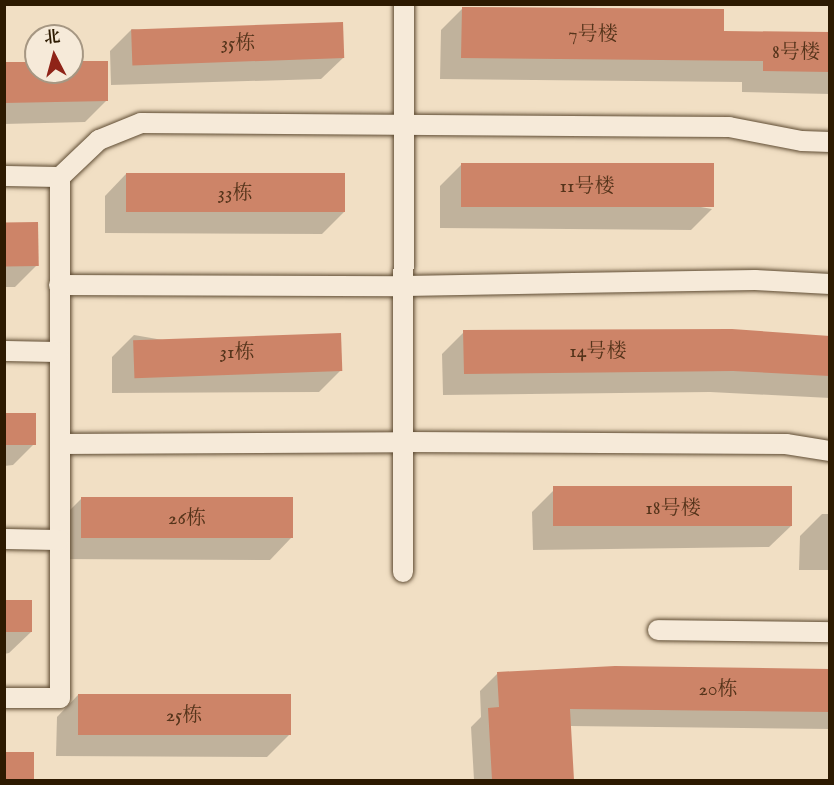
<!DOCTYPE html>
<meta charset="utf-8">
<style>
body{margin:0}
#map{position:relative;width:834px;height:785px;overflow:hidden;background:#f1dfc4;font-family:"IM FELL English","Noto Serif SC",serif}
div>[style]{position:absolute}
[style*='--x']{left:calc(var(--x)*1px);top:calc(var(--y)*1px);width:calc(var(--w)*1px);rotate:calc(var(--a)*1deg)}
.shadow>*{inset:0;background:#0003}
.building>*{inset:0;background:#cd8468;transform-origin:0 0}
.roads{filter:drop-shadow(0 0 2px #5e4b32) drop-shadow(0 0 2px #5e4b32)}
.lane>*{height:20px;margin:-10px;padding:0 10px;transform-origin:10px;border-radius:10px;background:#f6ead9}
span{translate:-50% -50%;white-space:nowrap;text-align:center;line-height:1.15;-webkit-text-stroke:5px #f6ead9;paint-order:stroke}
.number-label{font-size:20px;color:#55341b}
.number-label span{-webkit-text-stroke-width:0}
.frame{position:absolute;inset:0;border:6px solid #2d1a01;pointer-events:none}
.north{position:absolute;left:24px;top:24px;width:60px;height:60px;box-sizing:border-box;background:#f6ead9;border:2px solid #a69783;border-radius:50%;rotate:354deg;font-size:16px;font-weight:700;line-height:24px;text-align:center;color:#2d1a01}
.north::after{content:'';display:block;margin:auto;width:21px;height:27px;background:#8f2418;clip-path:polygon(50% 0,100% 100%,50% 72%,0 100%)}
</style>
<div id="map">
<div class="shadow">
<i style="clip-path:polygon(463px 8px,722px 33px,830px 34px,830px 94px,742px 92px,742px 82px,440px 79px,441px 30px)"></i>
<i style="clip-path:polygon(132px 29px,343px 58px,321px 79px,111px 85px,110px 51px)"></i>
<i style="clip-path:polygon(36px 63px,36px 72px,72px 72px,72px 63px,107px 100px,85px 122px,4px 124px,4px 64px)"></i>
<i style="clip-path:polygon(462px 164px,712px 209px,691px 230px,440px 228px,440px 186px)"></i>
<i style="clip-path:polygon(126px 174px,344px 212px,322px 234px,105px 233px,105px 196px)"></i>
<i style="clip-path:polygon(4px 224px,37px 265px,15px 287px,4px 287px)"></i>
<i style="clip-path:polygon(464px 332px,830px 337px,830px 398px,710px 392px,443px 395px,442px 354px)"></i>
<i style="clip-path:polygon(134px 335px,340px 371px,319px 392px,112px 393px,112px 357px)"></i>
<i style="clip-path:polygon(4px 415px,34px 444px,13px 465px,4px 466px)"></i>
<i style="clip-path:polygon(554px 490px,791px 526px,769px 547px,533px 550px,532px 512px)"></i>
<i style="clip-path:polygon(81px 499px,291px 538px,270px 560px,59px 559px,60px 520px)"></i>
<i style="clip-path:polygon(822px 514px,830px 514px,830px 570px,799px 570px,800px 536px)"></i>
<i style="clip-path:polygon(4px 602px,31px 632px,9px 653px,4px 654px)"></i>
<i style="clip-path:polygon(830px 670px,830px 729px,570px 726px,573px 780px,474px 780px,471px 727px,481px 717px,480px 691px,498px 673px)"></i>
<i style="clip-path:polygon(78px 695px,289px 735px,267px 757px,56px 756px,57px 717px)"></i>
</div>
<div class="building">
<i style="clip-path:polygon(462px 7px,724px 9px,724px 31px,830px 32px,830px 72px,763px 71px,763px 61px,461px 58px)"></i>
<i style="left:343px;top:22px;width:36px;height:212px;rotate:88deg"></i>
<i style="clip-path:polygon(72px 61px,108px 61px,108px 101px,4px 103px,4px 62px,36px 62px,36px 72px,72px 72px)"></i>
<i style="left:461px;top:163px;width:253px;height:44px"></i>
<i style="left:126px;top:173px;width:219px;height:39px"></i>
<i style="left:38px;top:222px;width:44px;height:34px;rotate:89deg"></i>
<i style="clip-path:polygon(732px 329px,830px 336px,830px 376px,733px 371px,464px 374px,463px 330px)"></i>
<i style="left:341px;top:333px;width:38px;height:208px;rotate:88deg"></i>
<i style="left:4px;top:413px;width:32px;height:32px"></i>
<i style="left:792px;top:486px;width:40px;height:239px;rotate:90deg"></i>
<i style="left:81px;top:497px;width:212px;height:41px"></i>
<i style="left:32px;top:600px;width:32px;height:28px;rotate:90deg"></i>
<i style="clip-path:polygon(615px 666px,830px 669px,830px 712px,570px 709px,574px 780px,492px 780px,488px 708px,499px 707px,497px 672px)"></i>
<i style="left:78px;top:694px;width:213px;height:41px"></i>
<i style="left:34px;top:752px;width:28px;height:30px;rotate:90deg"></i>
</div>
<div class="roads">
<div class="lane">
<i style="--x:4;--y:176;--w:56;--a:1"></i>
<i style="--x:60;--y:177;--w:521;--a:90"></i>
<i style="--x:60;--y:698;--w:56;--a:180"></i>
<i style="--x:60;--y:177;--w:54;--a:-43.5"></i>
<i style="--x:99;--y:140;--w:45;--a:-22"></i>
<i style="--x:141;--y:123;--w:588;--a:0.39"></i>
<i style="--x:729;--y:127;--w:74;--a:10.9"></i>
<i style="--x:802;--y:141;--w:28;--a:2"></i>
<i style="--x:59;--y:285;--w:346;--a:0.2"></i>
<i style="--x:405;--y:286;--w:350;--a:-1"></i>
<i style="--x:755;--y:280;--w:75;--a:3.1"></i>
<i style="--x:4;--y:351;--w:55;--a:1"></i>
<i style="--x:60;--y:444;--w:345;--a:-0.3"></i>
<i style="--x:405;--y:442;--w:381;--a:0.3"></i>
<i style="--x:786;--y:444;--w:45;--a:9"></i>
<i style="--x:4;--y:539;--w:55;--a:1"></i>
<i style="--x:403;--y:572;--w:568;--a:-89.9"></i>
<i style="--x:658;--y:630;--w:172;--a:0.7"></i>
</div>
</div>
<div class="number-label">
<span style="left:593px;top:34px">7号楼</span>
<span style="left:238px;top:43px">35栋</span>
<span style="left:796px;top:52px">8号楼</span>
<span style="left:587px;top:186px">11号楼</span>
<span style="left:235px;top:193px">33栋</span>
<span style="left:598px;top:351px">14号楼</span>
<span style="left:237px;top:352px">31栋</span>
<span style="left:673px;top:508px">18号楼</span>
<span style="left:187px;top:518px">26栋</span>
<span style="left:718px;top:689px">20栋</span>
<span style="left:184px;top:715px">25栋</span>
</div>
<div class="frame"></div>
<div class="north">北</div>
</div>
